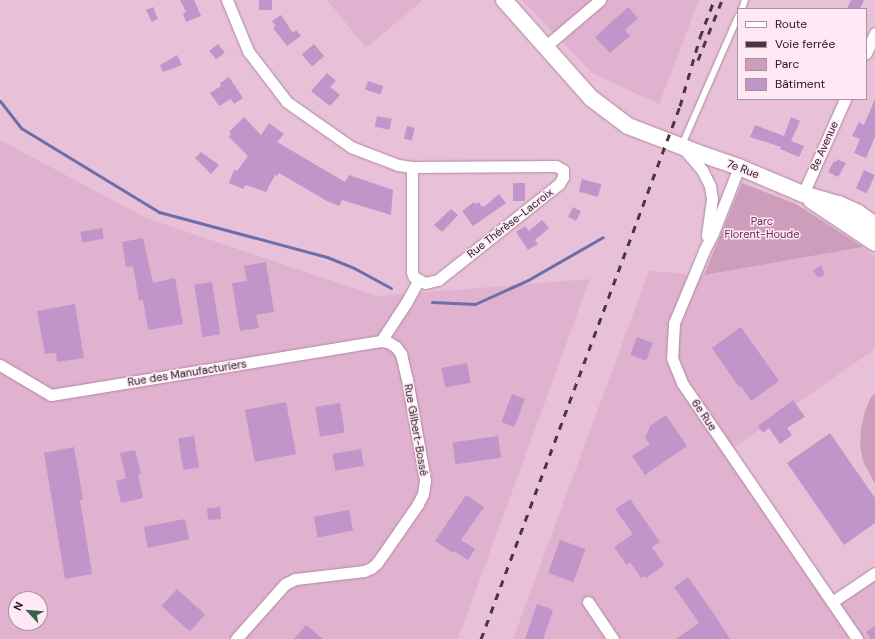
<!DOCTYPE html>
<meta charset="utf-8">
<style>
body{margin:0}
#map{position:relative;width:875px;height:639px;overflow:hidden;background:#e8c1d9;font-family:"DM Sans",sans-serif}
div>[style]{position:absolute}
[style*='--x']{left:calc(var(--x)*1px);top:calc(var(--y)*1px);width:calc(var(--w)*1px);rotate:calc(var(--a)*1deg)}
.built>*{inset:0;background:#e1b2cf}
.green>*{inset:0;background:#ce9dbc}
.stream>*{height:3px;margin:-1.5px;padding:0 1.5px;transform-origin:1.5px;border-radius:1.5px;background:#6b6ea9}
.building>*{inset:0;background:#c194ca;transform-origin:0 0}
.roads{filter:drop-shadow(0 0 1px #ad889f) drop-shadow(0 0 1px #ad889f)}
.service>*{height:5.5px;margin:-2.75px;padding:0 2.75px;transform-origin:2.75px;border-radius:2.75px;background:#fff}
.minor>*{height:11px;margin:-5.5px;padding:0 5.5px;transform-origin:5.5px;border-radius:5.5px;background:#fff}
.secondary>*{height:16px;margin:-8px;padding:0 8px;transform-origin:8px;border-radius:8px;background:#fff}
.rail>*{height:3px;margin-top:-1.5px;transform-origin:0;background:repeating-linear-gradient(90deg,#493642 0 7px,transparent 0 14px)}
span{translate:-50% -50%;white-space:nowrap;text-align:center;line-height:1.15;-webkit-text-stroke:3px #fde8f4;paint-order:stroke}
.street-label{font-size:11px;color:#251720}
.park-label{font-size:11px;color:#6e2559}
.legend{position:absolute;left:737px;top:8px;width:130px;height:92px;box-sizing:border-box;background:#fde8f4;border:1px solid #a7949f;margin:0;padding:5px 7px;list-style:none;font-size:12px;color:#251720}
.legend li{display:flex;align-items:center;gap:8px;height:20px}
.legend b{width:20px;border:1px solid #a7949f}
.north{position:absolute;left:8px;top:591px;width:40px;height:40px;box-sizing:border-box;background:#fde8f4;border:1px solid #a7949f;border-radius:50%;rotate:296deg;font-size:11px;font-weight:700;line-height:16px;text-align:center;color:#251720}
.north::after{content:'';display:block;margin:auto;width:14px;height:18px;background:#2f654b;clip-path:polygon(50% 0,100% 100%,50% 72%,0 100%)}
</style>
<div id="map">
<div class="built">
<i style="clip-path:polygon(327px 0,423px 0,366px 48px)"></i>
<i style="clip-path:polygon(522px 0,699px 0,659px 104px,592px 73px)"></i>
<i style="clip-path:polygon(evenodd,0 140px,146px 218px,377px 296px,590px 279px,458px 639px,0 639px,0 140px,16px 599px,40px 599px,40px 623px,16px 623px,16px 599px)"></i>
<i style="clip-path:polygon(863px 247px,875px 257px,875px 349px,732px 449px,832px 602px,875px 574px,875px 639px,513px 639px,649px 271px,704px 275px)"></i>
</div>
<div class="green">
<i style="clip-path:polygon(742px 183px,796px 204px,863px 247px,704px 275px)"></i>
<i style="clip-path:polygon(875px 393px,875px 484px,863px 461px,860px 445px,861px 428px,865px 411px,871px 397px)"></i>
</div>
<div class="stream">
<i style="--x:0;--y:101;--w:34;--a:52"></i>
<i style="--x:21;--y:128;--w:162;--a:31.3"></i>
<i style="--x:159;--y:212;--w:174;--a:15"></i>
<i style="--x:327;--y:257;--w:29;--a:22"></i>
<i style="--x:354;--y:268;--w:42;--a:28.4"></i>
<i style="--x:432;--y:302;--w:43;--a:2.7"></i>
<i style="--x:475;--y:304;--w:58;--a:-24.4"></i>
<i style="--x:528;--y:280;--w:86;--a:-29.8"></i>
</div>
<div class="building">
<i style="clip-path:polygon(180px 0,194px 0,201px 16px,186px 22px,183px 14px,186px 12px)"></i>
<i style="left:259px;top:0;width:13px;height:10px"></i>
<i style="clip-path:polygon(851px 0,864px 0,860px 9px,847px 9px)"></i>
<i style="clip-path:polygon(153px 7px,158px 19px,152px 22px,146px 10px)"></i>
<i style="clip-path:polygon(628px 7px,638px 18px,625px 30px,630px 36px,610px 53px,595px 37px)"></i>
<i style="clip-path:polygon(281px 15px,293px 33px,296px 30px,301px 36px,287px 46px,273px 28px,276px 26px,272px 21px)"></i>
<i style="left:218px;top:44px;width:11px;height:11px;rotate:52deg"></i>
<i style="left:314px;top:44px;width:16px;height:16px;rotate:50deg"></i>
<i style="clip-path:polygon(177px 55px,182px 65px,163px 72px,160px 65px)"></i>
<i style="clip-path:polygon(327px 73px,336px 81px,330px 87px,340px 95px,330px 106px,311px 91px)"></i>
<i style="clip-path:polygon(229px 77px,243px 98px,234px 104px,231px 99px,219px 106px,210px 93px,221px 86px,220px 83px)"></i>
<i style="left:368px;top:81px;width:16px;height:9px;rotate:18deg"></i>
<i style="clip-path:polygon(875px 99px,875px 137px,866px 158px,854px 153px,860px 139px,852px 136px,859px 122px,864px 125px)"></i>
<i style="left:377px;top:116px;width:15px;height:11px;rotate:11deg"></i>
<i style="clip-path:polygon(244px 117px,261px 135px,269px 123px,284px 134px,277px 142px,345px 182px,349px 175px,393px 190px,391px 215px,342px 200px,339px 206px,327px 201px,279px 173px,277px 176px,275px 175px,266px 192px,246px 185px,243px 189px,229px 183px,234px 170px,237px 171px,248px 156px,229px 137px,231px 134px,229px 132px)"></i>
<i style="clip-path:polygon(791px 117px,800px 121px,791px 141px,804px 146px,799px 157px,780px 149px,781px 147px,750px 137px,755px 125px,784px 136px)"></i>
<i style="left:407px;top:126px;width:8px;height:13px;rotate:14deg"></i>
<i style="clip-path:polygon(201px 152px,219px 165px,211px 174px,195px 158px)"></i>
<i style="clip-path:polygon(837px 159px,846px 163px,838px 177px,828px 172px,834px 161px,836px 162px)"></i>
<i style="left:864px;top:170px;width:12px;height:20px;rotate:24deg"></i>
<i style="left:582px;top:179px;width:20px;height:13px;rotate:15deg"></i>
<i style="left:513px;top:183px;width:12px;height:18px"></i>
<i style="clip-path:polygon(499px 194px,506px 203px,473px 226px,462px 211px,474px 202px,476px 204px,479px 202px,482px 207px,485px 206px)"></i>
<i style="left:573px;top:207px;width:9px;height:11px;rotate:27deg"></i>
<i style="clip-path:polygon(451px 209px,458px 215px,442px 232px,434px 225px)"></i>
<i style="clip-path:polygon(542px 220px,549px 228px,535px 240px,538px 244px,528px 250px,516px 232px,525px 226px,529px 231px)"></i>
<i style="left:102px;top:228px;width:11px;height:22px;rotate:80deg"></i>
<i style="clip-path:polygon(143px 238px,153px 283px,175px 278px,183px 324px,148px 330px,143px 300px,139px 301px,133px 266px,126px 267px,122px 242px)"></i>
<i style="clip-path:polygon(266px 262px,274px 312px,256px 315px,259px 328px,240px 331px,232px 283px,247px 281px,244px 266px)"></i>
<i style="clip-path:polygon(821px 266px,825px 275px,818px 278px,813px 270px)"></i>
<i style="left:212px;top:282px;width:53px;height:18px;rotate:81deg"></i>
<i style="clip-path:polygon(75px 304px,84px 358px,57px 362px,56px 353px,45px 354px,37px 311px)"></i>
<i style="clip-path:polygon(741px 327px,779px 381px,751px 401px,741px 386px,739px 387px,712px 348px)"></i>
<i style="left:637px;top:337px;width:17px;height:19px;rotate:21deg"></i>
<i style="left:467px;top:363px;width:20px;height:26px;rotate:79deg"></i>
<i style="left:512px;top:394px;width:14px;height:30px;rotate:21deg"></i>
<i style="clip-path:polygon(793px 400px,805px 417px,787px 428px,792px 435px,780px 444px,769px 428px,763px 433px,758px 426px)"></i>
<i style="left:286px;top:402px;width:53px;height:42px;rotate:79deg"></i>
<i style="left:340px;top:403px;width:30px;height:25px;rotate:81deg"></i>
<i style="clip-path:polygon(666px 415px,687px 446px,645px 475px,632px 456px,650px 444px,645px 438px,650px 426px)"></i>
<i style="clip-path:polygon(830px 433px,875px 498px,875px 523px,844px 545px,787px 463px)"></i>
<i style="left:194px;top:436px;width:32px;height:16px;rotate:81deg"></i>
<i style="left:498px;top:436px;width:22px;height:46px;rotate:82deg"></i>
<i style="clip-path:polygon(74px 447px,83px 499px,80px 500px,92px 574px,65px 579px,44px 453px)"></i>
<i style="left:361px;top:449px;width:17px;height:29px;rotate:80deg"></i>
<i style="clip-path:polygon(135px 450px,141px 474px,138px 475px,143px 498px,121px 503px,116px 481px,126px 478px,120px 453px)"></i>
<i style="clip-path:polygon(466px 495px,484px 507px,461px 540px,475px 549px,468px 560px,454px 551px,453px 553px,435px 541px)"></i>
<i style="clip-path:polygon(630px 499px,660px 542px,652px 547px,664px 565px,646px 578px,645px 576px,641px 578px,630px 562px,627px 565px,614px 547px,633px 534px,615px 509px)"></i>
<i style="left:220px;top:507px;width:12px;height:13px;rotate:85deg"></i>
<i style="left:349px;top:510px;width:21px;height:36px;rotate:79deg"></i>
<i style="left:185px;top:519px;width:21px;height:42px;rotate:79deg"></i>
<i style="left:560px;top:540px;width:27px;height:35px;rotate:20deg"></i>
<i style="clip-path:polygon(688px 577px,714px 614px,730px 639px,676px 639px,699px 623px,674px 587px)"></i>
<i style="left:177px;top:589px;width:38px;height:23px;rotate:42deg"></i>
<i style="clip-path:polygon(537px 604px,553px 610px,543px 639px,525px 639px)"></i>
<i style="clip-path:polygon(306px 625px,323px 639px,294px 639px)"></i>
<i style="clip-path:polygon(875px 626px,875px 639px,871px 639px,866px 632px)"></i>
</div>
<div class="roads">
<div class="service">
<i style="--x:742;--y:9;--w:9;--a:-72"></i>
<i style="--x:682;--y:145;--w:140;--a:-66.4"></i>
</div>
<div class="minor">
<i style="--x:227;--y:0;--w:55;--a:67.6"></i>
<i style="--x:248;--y:51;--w:64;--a:52.6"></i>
<i style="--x:287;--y:102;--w:78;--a:35.1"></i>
<i style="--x:351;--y:147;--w:50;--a:21"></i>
<i style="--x:398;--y:165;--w:14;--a:8"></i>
<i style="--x:412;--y:167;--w:144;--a:-0.4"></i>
<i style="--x:556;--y:166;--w:8;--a:30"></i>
<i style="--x:563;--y:170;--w:7;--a:90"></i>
<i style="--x:563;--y:177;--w:8;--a:120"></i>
<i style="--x:559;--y:184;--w:154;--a:141.6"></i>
<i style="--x:438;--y:280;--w:13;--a:167"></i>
<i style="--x:425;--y:283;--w:13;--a:-151"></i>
<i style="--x:414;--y:277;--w:5;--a:-112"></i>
<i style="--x:412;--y:272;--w:105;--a:-90"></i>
<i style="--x:546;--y:46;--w:71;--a:-40.4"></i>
<i style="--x:866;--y:53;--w:22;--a:-66"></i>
<i style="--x:683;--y:148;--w:29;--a:49"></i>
<i style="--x:702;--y:170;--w:18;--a:63"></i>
<i style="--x:710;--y:186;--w:13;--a:81"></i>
<i style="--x:712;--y:199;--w:37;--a:98"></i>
<i style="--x:739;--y:167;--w:71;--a:111.5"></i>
<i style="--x:713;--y:233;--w:20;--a:117"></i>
<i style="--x:704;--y:251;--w:78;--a:112.6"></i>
<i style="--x:674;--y:323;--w:35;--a:93"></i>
<i style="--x:672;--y:358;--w:27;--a:68"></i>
<i style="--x:682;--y:383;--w:310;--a:55.6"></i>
<i style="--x:803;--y:194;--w:104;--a:-66.1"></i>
<i style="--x:381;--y:341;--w:45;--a:-56.7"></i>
<i style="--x:406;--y:303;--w:25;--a:-61"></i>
<i style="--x:0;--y:365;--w:59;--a:30.5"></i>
<i style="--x:51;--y:395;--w:334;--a:-9.3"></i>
<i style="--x:381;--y:341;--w:7;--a:8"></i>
<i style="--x:388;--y:342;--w:9;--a:32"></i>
<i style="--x:396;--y:347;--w:9;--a:54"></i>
<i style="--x:401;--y:354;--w:26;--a:77"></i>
<i style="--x:407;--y:379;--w:103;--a:79.9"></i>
<i style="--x:425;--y:480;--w:14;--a:98"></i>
<i style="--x:423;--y:494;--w:11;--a:117"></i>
<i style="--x:418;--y:504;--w:72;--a:124.8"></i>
<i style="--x:377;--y:563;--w:8;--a:140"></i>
<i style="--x:371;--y:568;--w:8;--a:157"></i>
<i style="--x:364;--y:571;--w:69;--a:173.4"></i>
<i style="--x:295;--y:579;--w:11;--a:153"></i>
<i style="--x:285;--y:584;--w:74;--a:131.7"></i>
<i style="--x:588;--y:602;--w:45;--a:56"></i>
<i style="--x:832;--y:602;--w:52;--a:-34"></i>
</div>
<div class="secondary">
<i style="--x:504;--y:0;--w:131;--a:48.4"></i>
<i style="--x:591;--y:98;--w:46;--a:37.1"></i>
<i style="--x:628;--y:126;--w:81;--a:20.9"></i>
<i style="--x:704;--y:155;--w:37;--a:19"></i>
<i style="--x:739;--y:167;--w:69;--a:22.9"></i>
<i style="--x:803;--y:194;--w:37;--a:16"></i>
<i style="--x:839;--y:204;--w:21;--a:25"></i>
<i style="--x:858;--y:213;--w:21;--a:35"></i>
<i style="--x:811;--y:200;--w:77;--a:33.9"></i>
</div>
</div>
<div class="rail">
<i style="--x:698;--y:60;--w:65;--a:-68.2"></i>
<i style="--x:481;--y:639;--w:569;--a:-69.53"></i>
<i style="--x:680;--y:106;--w:72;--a:-73.8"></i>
<i style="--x:700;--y:37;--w:40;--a:-69"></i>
</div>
<div class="street-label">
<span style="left:824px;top:146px;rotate:-66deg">8e Avenue</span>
<span style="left:743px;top:169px;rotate:21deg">7e Rue</span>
<span style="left:510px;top:223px;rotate:-38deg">Rue Thérèse-Lacroix</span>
<span style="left:187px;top:373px;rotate:-9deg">Rue des Manufacturiers</span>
<span style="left:704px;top:415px;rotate:56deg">6e Rue</span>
<span style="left:416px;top:430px;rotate:80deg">Rue Gilbert-Bossé</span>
</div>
<div class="park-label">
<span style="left:762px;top:228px">Parc<br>Florent-Houde</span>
</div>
<ul class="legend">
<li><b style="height:5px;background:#fff"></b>Route</li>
<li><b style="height:5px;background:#493642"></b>Voie ferrée</li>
<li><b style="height:11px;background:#ce9dbc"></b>Parc</li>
<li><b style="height:11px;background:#c194ca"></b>Bâtiment</li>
</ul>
<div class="north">N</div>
</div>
